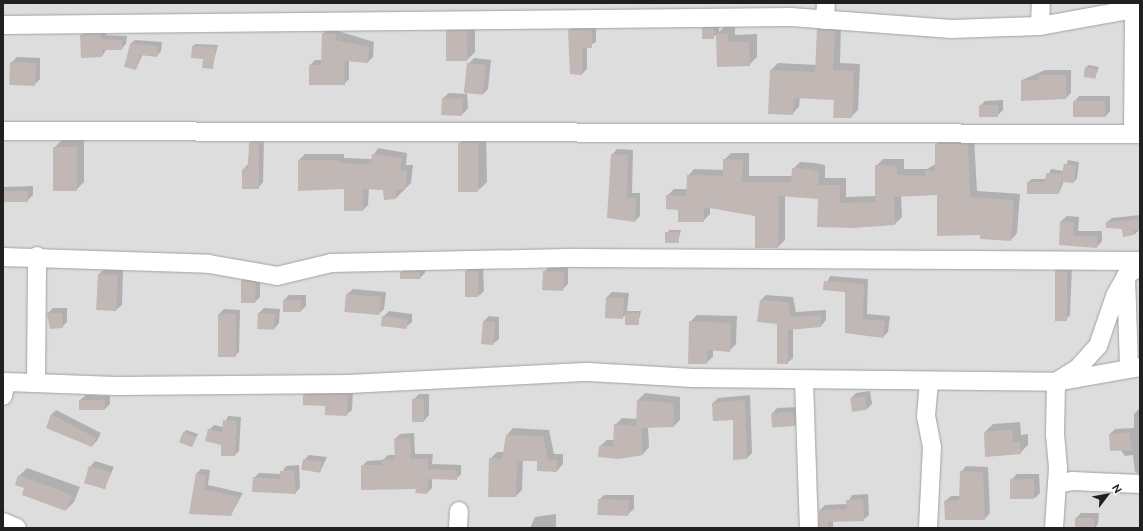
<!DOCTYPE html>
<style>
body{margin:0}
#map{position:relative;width:1143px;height:531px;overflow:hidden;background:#f0ece7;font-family:Ubuntu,sans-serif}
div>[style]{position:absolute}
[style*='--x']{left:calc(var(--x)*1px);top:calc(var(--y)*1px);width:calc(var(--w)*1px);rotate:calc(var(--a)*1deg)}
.residential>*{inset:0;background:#dedddd;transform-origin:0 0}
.shadow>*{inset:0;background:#0003}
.building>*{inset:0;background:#c1b7b4;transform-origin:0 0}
.roads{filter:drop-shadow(0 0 1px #a1a1a1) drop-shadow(0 0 1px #a1a1a1)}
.minor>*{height:18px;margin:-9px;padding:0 9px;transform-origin:9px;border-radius:9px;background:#fff}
span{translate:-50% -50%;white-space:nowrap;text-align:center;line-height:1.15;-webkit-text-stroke:3px #fff;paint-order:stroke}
.frame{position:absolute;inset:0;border:4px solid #202020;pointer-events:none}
.north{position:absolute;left:1087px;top:475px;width:40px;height:40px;-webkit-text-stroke:3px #fff;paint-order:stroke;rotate:58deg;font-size:11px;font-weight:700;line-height:16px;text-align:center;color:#202020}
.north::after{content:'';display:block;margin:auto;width:14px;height:18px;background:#202020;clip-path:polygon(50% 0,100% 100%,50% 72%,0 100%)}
</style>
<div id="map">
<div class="residential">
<i style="left:3px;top:3px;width:1137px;height:525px"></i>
</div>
<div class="shadow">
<i style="clip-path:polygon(455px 23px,475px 23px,475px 52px,467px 60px,447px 31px)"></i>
<i style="clip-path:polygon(719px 23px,719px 32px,725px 26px,735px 27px,735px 35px,757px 34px,757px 57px,749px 65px,717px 35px,704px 38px,703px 29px,709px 24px)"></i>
<i style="clip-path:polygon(825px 23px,841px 24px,840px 63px,860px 64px,858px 110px,851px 117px,835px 99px,800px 97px,799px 107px,792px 114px,771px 70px,778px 63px,816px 65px,818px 30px)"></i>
<i style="clip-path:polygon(574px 25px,596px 25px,596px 42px,587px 47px,587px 69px,582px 74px,569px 30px)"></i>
<i style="clip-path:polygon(328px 28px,374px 42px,373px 57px,368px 62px,349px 61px,349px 79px,344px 84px,310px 65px,315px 60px,322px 60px,323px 34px)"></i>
<i style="clip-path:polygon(86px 30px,106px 30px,106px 35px,127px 36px,126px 44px,121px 49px,107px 49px,102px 56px,81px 35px)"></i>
<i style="clip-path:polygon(135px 40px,162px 42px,161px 51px,157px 56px,143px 54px,136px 69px,130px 44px)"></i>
<i style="clip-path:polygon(195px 44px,218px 45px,212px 68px,193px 46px)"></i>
<i style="clip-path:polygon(17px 57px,40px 58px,40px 79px,35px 84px,11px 63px)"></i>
<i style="clip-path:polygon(474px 58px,491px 60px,488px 89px,483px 94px,467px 93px,468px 108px,463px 114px,443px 98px,449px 93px,466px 94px,468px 64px)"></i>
<i style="clip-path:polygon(1089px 65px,1099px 67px,1095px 78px,1086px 67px)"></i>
<i style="clip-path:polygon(1045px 70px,1071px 70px,1071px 93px,1066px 98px,1022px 80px)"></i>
<i style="clip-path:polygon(1079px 96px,1110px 96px,1110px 111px,1105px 117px,1074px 102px)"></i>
<i style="clip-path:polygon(1003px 100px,1003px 110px,998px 115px,980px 106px,985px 101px)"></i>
<i style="clip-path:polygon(468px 135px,486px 135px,487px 182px,479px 190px,460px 143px)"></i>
<i style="clip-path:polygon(256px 137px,264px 137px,263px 182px,258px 188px,243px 170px,248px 164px,250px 143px)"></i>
<i style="clip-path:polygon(943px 138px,974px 138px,977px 191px,1020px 194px,1017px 233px,1011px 240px,981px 234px,938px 194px,901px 196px,902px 217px,895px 224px,819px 198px,785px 195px,785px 240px,778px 247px,756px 215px,710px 207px,710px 214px,703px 221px,679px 209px,667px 196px,674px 189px,687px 189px,688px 176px,694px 169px,724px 170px,724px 160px,731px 153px,749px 153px,749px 176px,792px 176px,793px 169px,800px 162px,815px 163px,825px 165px,825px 178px,846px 178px,846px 197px,876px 196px,876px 166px,883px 159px,904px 159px,904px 169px,927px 169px,936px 164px,936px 144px)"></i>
<i style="clip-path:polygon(62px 140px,84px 140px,84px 182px,76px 190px,54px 148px)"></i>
<i style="clip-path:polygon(378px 148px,407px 153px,406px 165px,413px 165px,411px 183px,396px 198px,384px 189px,369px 188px,368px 205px,363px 210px,345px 188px,299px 160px,305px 154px,344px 154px,344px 158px,371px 159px)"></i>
<i style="clip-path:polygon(617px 149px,633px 150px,632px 193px,640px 193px,640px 216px,635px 221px,612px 155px)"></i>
<i style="clip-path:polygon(1068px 160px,1079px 162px,1077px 179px,1073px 182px,1064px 181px,1059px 193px,1028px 182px,1032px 179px,1047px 179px,1051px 169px,1064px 171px)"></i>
<i style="clip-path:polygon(33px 186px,33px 195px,28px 200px,3px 201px,3px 187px)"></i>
<i style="clip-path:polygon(1140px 215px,1140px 229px,1134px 235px,1124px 235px,1123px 228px,1107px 222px,1112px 218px)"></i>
<i style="clip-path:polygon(1067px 216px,1079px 217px,1078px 231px,1102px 231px,1102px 241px,1097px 247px,1060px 244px,1061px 221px)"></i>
<i style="clip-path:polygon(669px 230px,681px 230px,678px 242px,666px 242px)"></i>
<i style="clip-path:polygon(472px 266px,483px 266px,484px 291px,479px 296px,466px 271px)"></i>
<i style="clip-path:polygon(1061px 266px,1072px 266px,1070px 315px,1065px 320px,1056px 271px)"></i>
<i style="clip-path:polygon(407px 267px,425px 267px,425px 273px,419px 279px,401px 273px)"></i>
<i style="clip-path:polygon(549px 267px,568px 267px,568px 284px,563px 289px,544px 272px)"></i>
<i style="clip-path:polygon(104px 269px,123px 270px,122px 305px,116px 310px,99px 274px)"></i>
<i style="clip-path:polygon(247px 276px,260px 278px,260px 297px,255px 302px,242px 281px)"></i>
<i style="clip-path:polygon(830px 276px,868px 279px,867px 314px,890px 316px,888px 332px,883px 337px,846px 332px,846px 291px,824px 289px)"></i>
<i style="clip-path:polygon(353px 289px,386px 292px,384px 309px,379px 314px,347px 294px)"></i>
<i style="clip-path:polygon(612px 292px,629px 293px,627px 311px,641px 311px,638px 324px,626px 314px,622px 318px,606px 317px,607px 297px)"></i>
<i style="clip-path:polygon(289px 295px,306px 295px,306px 306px,301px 311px,284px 300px)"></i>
<i style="clip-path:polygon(766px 295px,793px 297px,796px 312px,826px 310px,826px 320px,821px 326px,793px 328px,793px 358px,787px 363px,778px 323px,761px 300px)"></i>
<i style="clip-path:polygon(53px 308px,67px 308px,67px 322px,62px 327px,48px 313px)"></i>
<i style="clip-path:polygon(264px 308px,280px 309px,279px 323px,274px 329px,259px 313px)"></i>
<i style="clip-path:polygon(224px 309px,240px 310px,239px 352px,233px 357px,219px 314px)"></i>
<i style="clip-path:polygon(389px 311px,412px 314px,412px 322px,406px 327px,383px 317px)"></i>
<i style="clip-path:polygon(697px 315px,737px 316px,736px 344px,729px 351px,713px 350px,713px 357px,706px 363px,690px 322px)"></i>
<i style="clip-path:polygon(489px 316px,499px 317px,499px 339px,493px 344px,484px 321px)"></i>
<i style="clip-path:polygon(309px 390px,353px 390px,352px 410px,346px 415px,304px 395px)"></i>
<i style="clip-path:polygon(870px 391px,872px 404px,867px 409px,851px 398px,856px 393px)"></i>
<i style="clip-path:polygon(645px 393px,680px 397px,680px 420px,674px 426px,648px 427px,649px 447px,643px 454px,600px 446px,607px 440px,614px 440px,615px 425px,622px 418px,637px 419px,638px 400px)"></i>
<i style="clip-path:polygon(419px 394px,429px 394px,429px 415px,424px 421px,413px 400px)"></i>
<i style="clip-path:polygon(86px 395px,110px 396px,110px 404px,104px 410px,80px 400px)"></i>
<i style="clip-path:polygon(750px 395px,752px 453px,747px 458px,734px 419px,713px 403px,718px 398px)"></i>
<i style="clip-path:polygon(799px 407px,800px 419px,795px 425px,772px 414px,777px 408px)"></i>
<i style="clip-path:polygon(1139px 409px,1140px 409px,1140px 474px,1135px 472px,1133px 455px,1125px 456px,1110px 434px,1115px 429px,1134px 428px,1134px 414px)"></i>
<i style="clip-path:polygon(56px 410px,101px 433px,97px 441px,92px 446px,51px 415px)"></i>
<i style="clip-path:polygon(228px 416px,241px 417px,239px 451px,235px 455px,209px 430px,214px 425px,223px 427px)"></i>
<i style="clip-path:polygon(1020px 422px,1021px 435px,1028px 434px,1028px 445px,1020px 453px,985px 432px,993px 424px)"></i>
<i style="clip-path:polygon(513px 428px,549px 430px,554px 454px,563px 454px,563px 464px,557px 471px,538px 460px,523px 460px,522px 490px,516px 496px,490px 459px,497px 452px,504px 452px,507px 435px)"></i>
<i style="clip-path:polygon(186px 430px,198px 434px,192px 446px,184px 433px)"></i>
<i style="clip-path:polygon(414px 433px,415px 454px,433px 454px,432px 464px,461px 465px,461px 474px,456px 479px,432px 478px,432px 488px,427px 493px,362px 466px,367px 461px,383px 460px,388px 455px,396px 455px,395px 439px,400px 434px)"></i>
<i style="clip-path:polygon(309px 455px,327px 457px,320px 472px,304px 460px)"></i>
<i style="clip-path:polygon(95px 461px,114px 467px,104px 489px,90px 467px)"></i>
<i style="clip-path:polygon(299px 465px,300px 488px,295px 493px,254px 478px,259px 473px,281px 474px,286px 466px)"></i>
<i style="clip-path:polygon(966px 466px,988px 467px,990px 513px,985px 519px,945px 501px,951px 496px,960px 496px,961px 472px)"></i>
<i style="clip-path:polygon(27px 468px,80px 487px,74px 502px,66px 510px,25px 488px,19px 476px)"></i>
<i style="clip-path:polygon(201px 469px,210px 470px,208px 485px,243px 493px,231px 515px,190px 513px,197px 473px)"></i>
<i style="clip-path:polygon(1017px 474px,1039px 474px,1040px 493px,1035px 498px,1011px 480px)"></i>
<i style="clip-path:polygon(868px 494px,869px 515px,863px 520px,833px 521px,833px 528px,818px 528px,820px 510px,825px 505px,847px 504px,852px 495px)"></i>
<i style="clip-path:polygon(604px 495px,634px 495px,634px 509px,628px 514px,599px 500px)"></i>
<i style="clip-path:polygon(1081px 513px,1099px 513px,1098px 524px,1095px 528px,1076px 528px,1076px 518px)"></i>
<i style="clip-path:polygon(556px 514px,556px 528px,530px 528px,535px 517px)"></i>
</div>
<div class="building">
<i style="left:702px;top:28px;width:12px;height:11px"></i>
<i style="clip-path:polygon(817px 29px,835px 31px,833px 70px,854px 71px,852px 118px,833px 118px,834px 100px,794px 98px,793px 115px,768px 114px,770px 70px,815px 72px)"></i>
<i style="clip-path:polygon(568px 30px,592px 30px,592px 48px,582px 48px,582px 75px,570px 74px)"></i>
<i style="left:446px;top:31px;width:21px;height:30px"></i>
<i style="clip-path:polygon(322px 33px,336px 34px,336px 40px,369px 47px,368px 63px,344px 61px,345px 85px,309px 85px,309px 65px,321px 65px)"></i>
<i style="clip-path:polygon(101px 34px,101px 39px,122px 40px,122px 50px,102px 50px,102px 57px,81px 58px,80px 35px)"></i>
<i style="clip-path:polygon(716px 34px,728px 34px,728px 42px,749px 42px,750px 66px,717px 67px)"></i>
<i style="clip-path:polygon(130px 44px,158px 46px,157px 57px,140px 55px,136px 70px,124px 67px)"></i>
<i style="clip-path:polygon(192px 46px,216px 47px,213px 69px,202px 68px,203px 59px,191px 58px)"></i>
<i style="left:10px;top:62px;width:26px;height:23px;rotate:2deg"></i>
<i style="left:467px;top:63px;width:19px;height:30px;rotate:6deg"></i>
<i style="left:1085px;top:67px;width:12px;height:10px;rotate:9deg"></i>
<i style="clip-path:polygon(1039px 75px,1066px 75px,1066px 99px,1021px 101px,1021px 80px,1039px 80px)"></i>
<i style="left:442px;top:98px;width:21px;height:17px;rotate:3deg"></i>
<i style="left:1073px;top:101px;width:32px;height:16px"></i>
<i style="left:979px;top:105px;width:19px;height:12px"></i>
<i style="clip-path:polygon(249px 142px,259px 142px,259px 189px,242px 189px,242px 169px,248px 168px)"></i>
<i style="left:458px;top:143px;width:20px;height:49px"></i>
<i style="clip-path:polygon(935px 144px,968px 144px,970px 197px,1014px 200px,1011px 241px,980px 239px,980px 235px,937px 236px,937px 195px,894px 197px,895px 225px,853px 228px,817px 227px,818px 199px,779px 196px,778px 248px,755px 248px,755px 216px,704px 207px,704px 222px,678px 222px,678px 210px,666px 209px,666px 195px,686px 196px,687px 175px,723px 176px,723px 159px,743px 160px,742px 182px,791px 182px,792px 168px,808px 169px,819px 172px,818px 185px,840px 185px,840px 203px,875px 202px,875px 165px,897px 166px,897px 175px,925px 176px,925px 170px,935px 171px)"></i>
<i style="left:53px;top:147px;width:24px;height:44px"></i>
<i style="clip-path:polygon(372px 154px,402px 158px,400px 170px,407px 171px,405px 190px,396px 189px,396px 199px,384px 200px,383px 190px,363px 189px,363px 211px,344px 211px,344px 189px,298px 191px,298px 160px,339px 160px,339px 163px,365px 164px,371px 163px)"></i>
<i style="clip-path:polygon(611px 154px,628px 155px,627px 198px,636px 198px,635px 222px,607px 218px)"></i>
<i style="clip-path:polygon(1064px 164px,1076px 165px,1074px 183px,1062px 182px,1062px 174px,1059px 194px,1027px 194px,1027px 182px,1045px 182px,1046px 173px,1062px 174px)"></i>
<i style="left:3px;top:191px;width:25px;height:11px"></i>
<i style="clip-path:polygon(1140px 219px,1140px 230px,1134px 230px,1134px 235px,1123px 237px,1122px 229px,1106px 228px,1106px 222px)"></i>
<i style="clip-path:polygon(1060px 221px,1074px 222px,1073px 236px,1097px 236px,1097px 248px,1059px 245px)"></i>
<i style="left:665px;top:232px;width:14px;height:11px"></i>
<i style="left:465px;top:271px;width:13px;height:26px"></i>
<i style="left:543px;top:271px;width:21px;height:19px;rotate:3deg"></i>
<i style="left:1055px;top:271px;width:12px;height:50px"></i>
<i style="left:400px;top:272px;width:20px;height:7px"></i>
<i style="left:98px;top:274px;width:20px;height:36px;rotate:3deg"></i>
<i style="clip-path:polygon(241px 280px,256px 283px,255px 303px,241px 303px)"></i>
<i style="clip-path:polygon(824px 281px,864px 284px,863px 319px,885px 321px,883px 338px,845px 333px,845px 292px,823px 290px)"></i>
<i style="left:346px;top:294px;width:35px;height:18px;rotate:5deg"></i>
<i style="left:606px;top:297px;width:18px;height:21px;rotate:3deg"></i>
<i style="left:283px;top:300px;width:18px;height:12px"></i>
<i style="clip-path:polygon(760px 300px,788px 302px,791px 317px,821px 315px,821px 327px,788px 330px,788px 364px,777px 364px,777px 324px,757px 322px)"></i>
<i style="clip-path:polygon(47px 313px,62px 313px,63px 328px,50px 329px)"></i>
<i style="left:258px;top:313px;width:17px;height:16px;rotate:3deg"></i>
<i style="left:625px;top:313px;width:14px;height:12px"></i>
<i style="left:218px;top:314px;width:18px;height:43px"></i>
<i style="left:382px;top:316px;width:26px;height:10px;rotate:7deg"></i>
<i style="left:483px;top:321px;width:12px;height:23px;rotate:5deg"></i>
<i style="clip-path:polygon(689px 321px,731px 323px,730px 352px,707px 350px,707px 364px,688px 364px)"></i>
<i style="clip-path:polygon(303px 395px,348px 395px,347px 416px,325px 415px,325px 406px,303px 405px)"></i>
<i style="left:865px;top:396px;width:14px;height:15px;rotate:82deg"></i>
<i style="left:412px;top:399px;width:12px;height:23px"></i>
<i style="left:79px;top:400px;width:26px;height:10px"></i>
<i style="clip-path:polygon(637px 400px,673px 403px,674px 427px,641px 428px,643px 455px,619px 459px,598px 457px,599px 446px,613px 447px,614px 424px,636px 426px)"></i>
<i style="clip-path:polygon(745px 400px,747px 459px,733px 460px,733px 420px,713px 421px,712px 403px)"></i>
<i style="left:794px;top:412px;width:14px;height:23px;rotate:86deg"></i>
<i style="clip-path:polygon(51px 414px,96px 438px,92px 447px,46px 428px)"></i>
<i style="clip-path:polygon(223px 420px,237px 421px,235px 456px,221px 456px,221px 445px,205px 441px,208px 429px,222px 432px)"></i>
<i style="clip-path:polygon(1012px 429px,1013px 442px,1020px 442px,1021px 454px,985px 457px,984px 432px)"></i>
<i style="left:183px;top:432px;width:14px;height:11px;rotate:21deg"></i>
<i style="clip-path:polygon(1129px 432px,1132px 450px,1110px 451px,1109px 434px)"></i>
<i style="clip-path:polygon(506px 435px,543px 436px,548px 460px,557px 460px,557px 472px,537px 471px,537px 461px,517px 461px,516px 497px,488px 497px,489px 458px,502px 459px)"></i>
<i style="clip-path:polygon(410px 438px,411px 459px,428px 459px,428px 469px,457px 470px,457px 480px,428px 479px,427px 494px,415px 493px,416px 489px,361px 490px,361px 465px,382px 465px,382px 459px,395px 460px,394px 439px)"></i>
<i style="left:303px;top:459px;width:19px;height:11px;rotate:9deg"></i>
<i style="left:89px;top:466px;width:22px;height:18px;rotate:16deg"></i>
<i style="clip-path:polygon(294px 470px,296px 494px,252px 492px,253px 477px,280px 479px,280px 471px)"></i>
<i style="clip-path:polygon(960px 471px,983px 472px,985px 520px,945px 520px,944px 501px,959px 500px)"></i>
<i style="clip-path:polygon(196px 473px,206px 475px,204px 489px,239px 497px,231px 516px,189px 514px)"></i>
<i style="clip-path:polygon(18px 475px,72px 495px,66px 511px,22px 495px,24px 488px,15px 485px)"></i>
<i style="left:1010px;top:479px;width:24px;height:20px"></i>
<i style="left:598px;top:499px;width:31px;height:16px;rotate:2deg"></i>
<i style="clip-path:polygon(863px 499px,864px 521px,828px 522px,828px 528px,819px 528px,819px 510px,847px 509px,846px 500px)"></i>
<i style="left:1075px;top:518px;width:19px;height:10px"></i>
</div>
<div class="roads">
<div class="minor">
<i style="--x:825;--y:20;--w:17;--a:-87"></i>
<i style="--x:3;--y:25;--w:788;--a:-0.58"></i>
<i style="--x:791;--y:17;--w:161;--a:4.3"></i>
<i style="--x:952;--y:29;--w:88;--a:-2"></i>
<i style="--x:1040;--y:26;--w:102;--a:-10.2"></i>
<i style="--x:1040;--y:26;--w:23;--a:-88"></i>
<i style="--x:3;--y:131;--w:1137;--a:0.15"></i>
<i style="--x:1133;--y:131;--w:123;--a:-89.5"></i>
<i style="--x:3;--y:257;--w:206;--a:1.9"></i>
<i style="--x:209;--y:264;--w:69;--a:10"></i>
<i style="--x:277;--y:276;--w:56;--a:-13.5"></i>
<i style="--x:331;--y:263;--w:246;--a:-1.2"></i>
<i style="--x:577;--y:258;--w:563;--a:0.31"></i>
<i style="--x:1126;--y:276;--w:91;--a:88.1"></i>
<i style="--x:804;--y:381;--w:147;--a:88.1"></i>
<i style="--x:36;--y:382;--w:126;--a:-89.5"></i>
<i style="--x:3;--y:396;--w:14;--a:-78"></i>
<i style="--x:6;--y:382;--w:110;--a:2.1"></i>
<i style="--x:116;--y:386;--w:233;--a:-0.5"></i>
<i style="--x:349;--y:384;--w:240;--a:-2.9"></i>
<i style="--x:589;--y:372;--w:104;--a:3.3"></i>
<i style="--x:693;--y:378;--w:363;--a:0.6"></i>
<i style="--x:1056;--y:382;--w:85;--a:-10.1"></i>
<i style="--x:1057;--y:484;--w:15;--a:-11"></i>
<i style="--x:1072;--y:481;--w:68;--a:2.5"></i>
<i style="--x:3;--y:522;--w:15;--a:23"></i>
<i style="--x:458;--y:528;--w:17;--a:-87"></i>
<i style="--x:928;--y:528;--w:81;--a:-87.2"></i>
<i style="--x:932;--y:447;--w:32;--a:-101"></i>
<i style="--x:926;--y:416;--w:35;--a:-85"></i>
<i style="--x:1054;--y:528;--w:60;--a:-86.2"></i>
<i style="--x:1058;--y:468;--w:33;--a:-95"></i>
<i style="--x:1055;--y:435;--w:53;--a:-88.9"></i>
<i style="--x:1056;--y:382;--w:25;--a:-32"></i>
<i style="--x:1077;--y:369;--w:31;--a:-48"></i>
<i style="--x:1098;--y:346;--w:53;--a:-71.2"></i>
<i style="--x:1115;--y:296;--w:23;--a:-61"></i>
<i style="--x:1126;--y:276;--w:17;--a:-36"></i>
</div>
</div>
<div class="frame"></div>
<div class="north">N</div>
</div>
